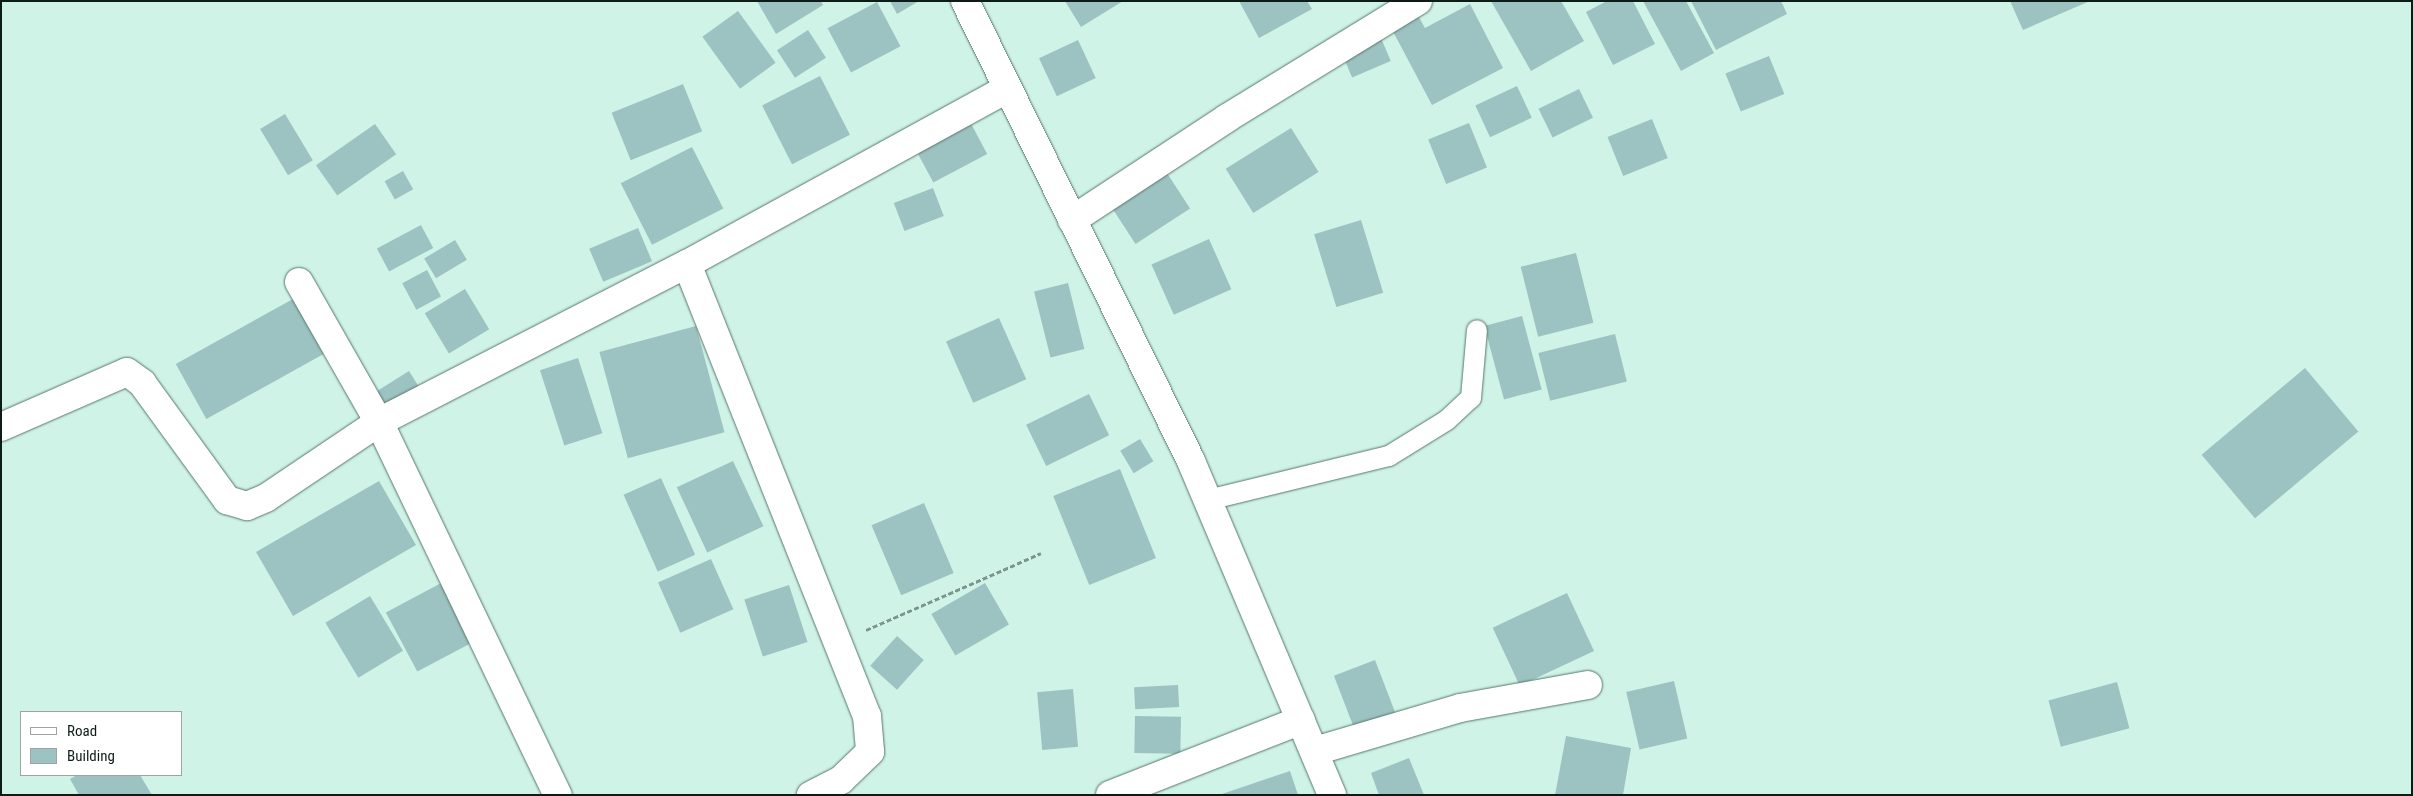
<!DOCTYPE html>
<style>
body{margin:0}
#map{position:relative;width:2413px;height:796px;overflow:hidden;background:#cff3e6;font-family:"Roboto Condensed",sans-serif}
div>[style]{position:absolute}
[style*='--x']{left:calc(var(--x)*1px);top:calc(var(--y)*1px);width:calc(var(--w)*1px);rotate:calc(var(--a)*1deg)}
.building>*{inset:0;background:#9cc3c1;transform-origin:0 0}
.path>*{height:3px;margin-top:-1.5px;transform-origin:0;background:repeating-linear-gradient(90deg,#7a958b 0 5px,transparent 0 7.5px)}
.roads{filter:drop-shadow(0 0 1px #56766c) drop-shadow(0 0 1px #56766c)}
.lane>*{height:20px;margin:-10px;padding:0 10px;transform-origin:10px;border-radius:10px;background:#fff}
.street>*{height:28px;margin:-14px;padding:0 14px;transform-origin:14px;border-radius:14px;background:#fff}
.secondary>*{height:28px;margin:-14px;padding:0 14px;transform-origin:14px;border-radius:14px;background:#fff}
span{translate:-50% -50%;white-space:nowrap;text-align:center;line-height:1.15;-webkit-text-stroke:5px #fff;paint-order:stroke}
.frame{position:absolute;inset:0;border:2px solid #0e1c18;pointer-events:none}
.legend{position:absolute;left:20px;top:711px;width:162px;height:65px;box-sizing:border-box;background:#fff;border:1px solid #9fa4a3;margin:0;padding:6px 9px;list-style:none;font-size:15px;color:#0e1c18}
.legend li{display:flex;align-items:center;gap:10px;height:25px}
.legend b{width:25px;border:1px solid #9fa4a3}
</style>
<div id="map">
<div class="building">
<i style="clip-path:polygon(757px 1px,821px 1px,823px 5px,776px 34px)"></i>
<i style="clip-path:polygon(890px 1px,919px 1px,897px 14px)"></i>
<i style="clip-path:polygon(1065px 1px,1123px 1px,1081px 27px)"></i>
<i style="clip-path:polygon(1239px 1px,1307px 1px,1312px 9px,1259px 38px)"></i>
<i style="clip-path:polygon(1491px 1px,1561px 1px,1584px 41px,1531px 71px)"></i>
<i style="clip-path:polygon(1607px 1px,1633px 1px,1655px 44px,1613px 65px,1586px 12px)"></i>
<i style="clip-path:polygon(1643px 1px,1686px 1px,1714px 53px,1681px 71px)"></i>
<i style="clip-path:polygon(1691px 1px,1781px 1px,1787px 14px,1716px 50px)"></i>
<i style="clip-path:polygon(2010px 1px,2090px 1px,2023px 30px)"></i>
<i style="left:877px;top:2px;width:50px;height:56px;rotate:62deg"></i>
<i style="clip-path:polygon(1470px 4px,1503px 68px,1432px 105px,1389px 24px,1415px 10px,1425px 28px)"></i>
<i style="left:738px;top:11px;width:64px;height:44px;rotate:54deg"></i>
<i style="left:808px;top:30px;width:33px;height:37px;rotate:57deg"></i>
<i style="left:1381px;top:38px;width:25px;height:42px;rotate:67deg"></i>
<i style="left:1078px;top:40px;width:42px;height:43px;rotate:65deg"></i>
<i style="left:1769px;top:56px;width:41px;height:47px;rotate:68deg"></i>
<i style="left:820px;top:76px;width:66px;height:65px;rotate:63deg"></i>
<i style="left:683px;top:84px;width:51px;height:77px;rotate:68deg"></i>
<i style="left:1517px;top:86px;width:35px;height:46px;rotate:65deg"></i>
<i style="left:1579px;top:89px;width:32px;height:45px;rotate:64deg"></i>
<i style="left:285px;top:114px;width:54px;height:29px;rotate:59deg"></i>
<i style="left:967px;top:116px;width:43px;height:61px;rotate:62deg"></i>
<i style="left:1652px;top:119px;width:42px;height:48px;rotate:68deg"></i>
<i style="left:1469px;top:123px;width:48px;height:44px;rotate:68deg"></i>
<i style="left:375px;top:124px;width:37px;height:72px;rotate:55deg"></i>
<i style="left:1291px;top:128px;width:52px;height:77px;rotate:58deg"></i>
<i style="left:692px;top:147px;width:69px;height:80px;rotate:63deg"></i>
<i style="left:1165px;top:170px;width:46px;height:65px;rotate:57deg"></i>
<i style="left:403px;top:171px;width:21px;height:21px;rotate:61deg"></i>
<i style="left:933px;top:188px;width:30px;height:42px;rotate:69deg"></i>
<i style="left:1361px;top:220px;width:76px;height:49px;rotate:73deg"></i>
<i style="left:421px;top:225px;width:26px;height:50px;rotate:62deg"></i>
<i style="left:638px;top:228px;width:36px;height:53px;rotate:67deg"></i>
<i style="left:1209px;top:239px;width:55px;height:63px;rotate:66deg"></i>
<i style="left:455px;top:240px;width:23px;height:36px;rotate:59deg"></i>
<i style="left:1576px;top:253px;width:72px;height:57px;rotate:76deg"></i>
<i style="left:427px;top:270px;width:30px;height:28px;rotate:62deg"></i>
<i style="left:1068px;top:283px;width:68px;height:35px;rotate:76deg"></i>
<i style="left:465px;top:289px;width:47px;height:47px;rotate:59deg"></i>
<i style="left:293px;top:299px;width:63px;height:134px;rotate:61deg"></i>
<i style="left:1522px;top:316px;width:76px;height:39px;rotate:75deg"></i>
<i style="left:999px;top:318px;width:67px;height:58px;rotate:66deg"></i>
<i style="left:696px;top:326px;width:110px;height:100px;rotate:75deg"></i>
<i style="left:1615px;top:334px;width:49px;height:79px;rotate:76deg"></i>
<i style="left:578px;top:358px;width:79px;height:40px;rotate:72deg"></i>
<i style="left:2305px;top:368px;width:83px;height:135px;rotate:50deg"></i>
<i style="left:409px;top:371px;width:26px;height:38px;rotate:58deg"></i>
<i style="left:1089px;top:394px;width:46px;height:70px;rotate:64deg"></i>
<i style="left:1140px;top:439px;width:26px;height:23px;rotate:59deg"></i>
<i style="left:733px;top:461px;width:72px;height:62px;rotate:65deg"></i>
<i style="left:1120px;top:469px;width:96px;height:72px;rotate:68deg"></i>
<i style="left:661px;top:478px;width:84px;height:41px;rotate:66deg"></i>
<i style="left:379px;top:481px;width:74px;height:142px;rotate:60deg"></i>
<i style="left:924px;top:503px;width:76px;height:57px;rotate:67deg"></i>
<i style="left:711px;top:559px;width:55px;height:58px;rotate:66deg"></i>
<i style="left:445px;top:581px;width:67px;height:67px;rotate:62deg"></i>
<i style="left:985px;top:583px;width:48px;height:62px;rotate:60deg"></i>
<i style="left:789px;top:585px;width:60px;height:47px;rotate:72deg"></i>
<i style="left:1567px;top:593px;width:64px;height:82px;rotate:65deg"></i>
<i style="left:370px;top:596px;width:64px;height:52px;rotate:59deg"></i>
<i style="left:897px;top:636px;width:36px;height:40px;rotate:42deg"></i>
<i style="left:1375px;top:660px;width:63px;height:44px;rotate:69deg"></i>
<i style="left:1674px;top:681px;width:59px;height:49px;rotate:77deg"></i>
<i style="left:2117px;top:682px;width:48px;height:71px;rotate:75deg"></i>
<i style="left:1178px;top:685px;width:22px;height:44px;rotate:87deg"></i>
<i style="left:1073px;top:689px;width:58px;height:36px;rotate:85deg"></i>
<i style="left:1135px;top:716px;width:46px;height:37px;rotate:1deg"></i>
<i style="clip-path:polygon(1566px 736px,1631px 748px,1623px 795px,1555px 795px)"></i>
<i style="clip-path:polygon(1409px 758px,1424px 795px,1379px 795px,1371px 773px)"></i>
<i style="clip-path:polygon(1290px 771px,1298px 795px,1223px 795px,1222px 794px)"></i>
<i style="clip-path:polygon(77px 775px,140px 775px,152px 795px,79px 795px,70px 779px)"></i>
</div>
<div class="path">
<i style="--x:866;--y:630;--w:191;--a:-23.7"></i>
</div>
<div class="roads">
<div class="lane">
<i style="--x:1208;--y:500;--w:186;--a:-13.7"></i>
<i style="--x:1389;--y:456;--w:68;--a:-31.8"></i>
<i style="--x:1447;--y:420;--w:33;--a:-43"></i>
<i style="--x:1471;--y:398;--w:68;--a:-85"></i>
</div>
<div class="street">
<i style="--x:1072;--y:220;--w:186;--a:-33.3"></i>
<i style="--x:1227;--y:118;--w:224;--a:-31.5"></i>
<i style="--x:687;--y:264;--w:487;--a:68.3"></i>
<i style="--x:867;--y:716;--w:36;--a:85"></i>
<i style="--x:870;--y:752;--w:40;--a:136"></i>
<i style="--x:841;--y:780;--w:34;--a:153"></i>
<i style="--x:299;--y:282;--w:161;--a:60.3"></i>
<i style="--x:379;--y:422;--w:346;--a:-27.2"></i>
<i style="--x:687;--y:264;--w:365;--a:-28.7"></i>
<i style="--x:1;--y:427;--w:137;--a:-23.6"></i>
<i style="--x:127;--y:372;--w:19;--a:36"></i>
<i style="--x:142;--y:383;--w:145;--a:54"></i>
<i style="--x:227;--y:500;--w:21;--a:17"></i>
<i style="--x:247;--y:506;--w:21;--a:-23"></i>
<i style="--x:266;--y:498;--w:136;--a:-33.9"></i>
<i style="--x:379;--y:422;--w:414;--a:64.4"></i>
<i style="--x:1315;--y:751;--w:151;--a:-16.5"></i>
<i style="--x:1460;--y:708;--w:130;--a:-10.2"></i>
<i style="--x:1110;--y:795;--w:205;--a:-21.4"></i>
</div>
<div class="secondary">
<i style="--x:965;--y:1;--w:513;--a:63.83"></i>
<i style="--x:1191;--y:461;--w:363;--a:67.1"></i>
</div>
</div>
<div class="frame"></div>
<ul class="legend">
<li><b style="height:6px;background:#fff"></b>Road</li>
<li><b style="height:14px;background:#9cc3c1"></b>Building</li>
</ul>
</div>
